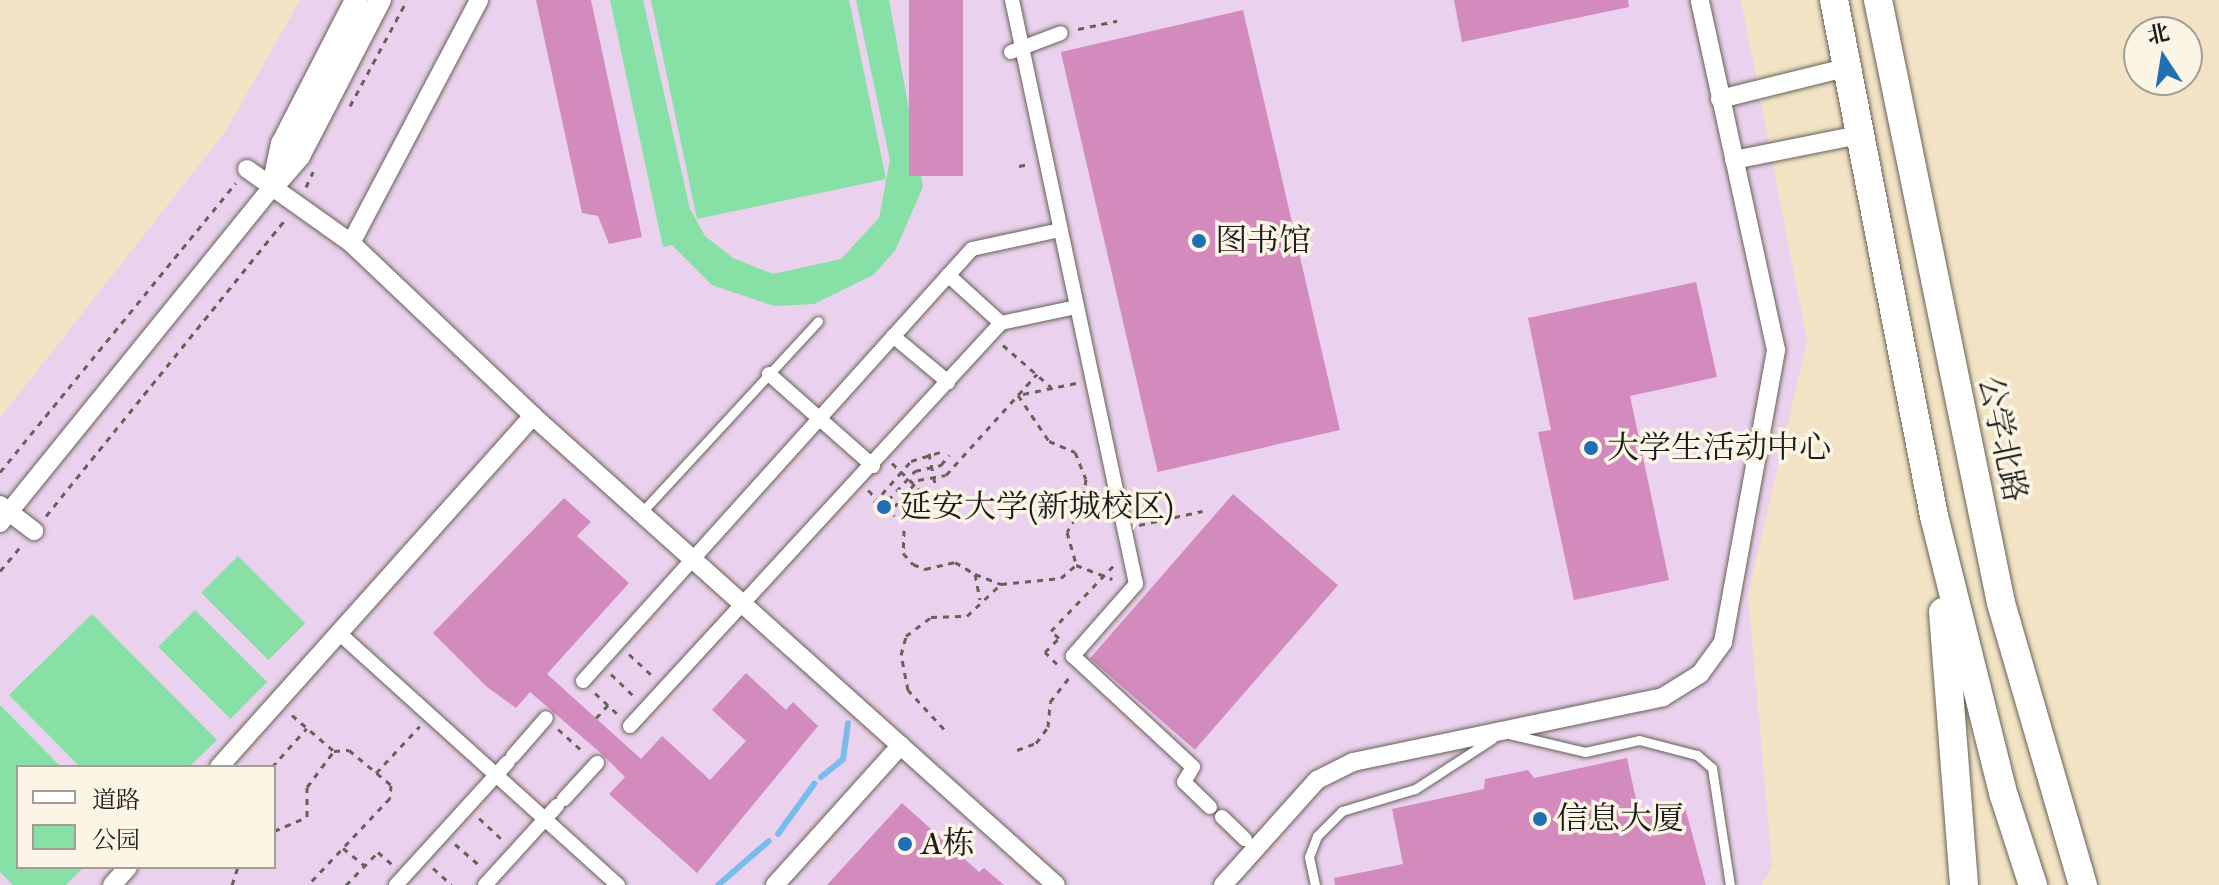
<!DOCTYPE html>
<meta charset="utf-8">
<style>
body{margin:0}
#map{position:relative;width:2219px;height:885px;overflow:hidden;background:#f3e3c5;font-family:"IM FELL Great Primer","Noto Serif SC",serif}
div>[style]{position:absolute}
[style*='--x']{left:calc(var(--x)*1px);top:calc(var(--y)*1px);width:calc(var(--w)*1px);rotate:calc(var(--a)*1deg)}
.built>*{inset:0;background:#ead1ed}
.green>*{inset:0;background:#87e0a5;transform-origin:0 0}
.stream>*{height:6px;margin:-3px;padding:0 3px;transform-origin:3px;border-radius:3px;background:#78bcee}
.building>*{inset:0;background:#d38abd;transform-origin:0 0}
.path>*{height:3px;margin-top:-1.5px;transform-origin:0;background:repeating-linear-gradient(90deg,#676257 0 6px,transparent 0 12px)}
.roads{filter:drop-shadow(0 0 2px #676257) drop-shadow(0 0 2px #676257)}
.service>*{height:9px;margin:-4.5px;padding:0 4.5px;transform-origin:4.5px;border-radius:4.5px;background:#fff}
.pedestrian>*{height:14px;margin:-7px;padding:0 7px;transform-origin:7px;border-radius:7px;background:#fff}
.minor>*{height:18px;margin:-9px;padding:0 9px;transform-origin:9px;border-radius:9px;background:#fff}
.tertiary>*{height:22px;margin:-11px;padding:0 11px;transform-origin:11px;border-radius:11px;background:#fff}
.primary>*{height:28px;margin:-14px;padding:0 14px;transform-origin:14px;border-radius:14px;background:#fff}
.dots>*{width:22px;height:22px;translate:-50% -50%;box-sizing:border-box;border:4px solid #fcf5e5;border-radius:50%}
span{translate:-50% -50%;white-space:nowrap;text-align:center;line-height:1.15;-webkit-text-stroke:7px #fcf5e5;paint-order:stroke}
.poi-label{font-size:32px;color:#1c1c1c}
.left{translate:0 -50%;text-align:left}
.street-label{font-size:32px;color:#1c1c1c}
.legend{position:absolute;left:16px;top:765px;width:260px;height:104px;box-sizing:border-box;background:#fcf5e5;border:2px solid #a29e95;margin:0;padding:10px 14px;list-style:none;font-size:24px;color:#1c1c1c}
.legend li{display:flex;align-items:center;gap:16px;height:40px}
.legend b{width:40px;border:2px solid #a29e95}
.north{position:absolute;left:2123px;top:16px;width:80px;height:80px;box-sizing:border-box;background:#fcf5e5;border:2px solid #a29e95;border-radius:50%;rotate:348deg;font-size:22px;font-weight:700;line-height:32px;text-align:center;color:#1c1c1c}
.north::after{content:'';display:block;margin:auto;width:28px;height:36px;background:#1f6fb2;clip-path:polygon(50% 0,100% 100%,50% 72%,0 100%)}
</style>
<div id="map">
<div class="built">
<i style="clip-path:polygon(evenodd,300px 0,1741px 0,1807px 341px,1748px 595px,1772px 865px,1762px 885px,0 885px,0 418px,225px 132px,300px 0,18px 767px,274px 767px,274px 867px,18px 867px,18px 767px)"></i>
</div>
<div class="green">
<i style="clip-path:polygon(610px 0,643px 0,690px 209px,705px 236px,733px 258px,773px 274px,841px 259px,879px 218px,890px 160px,856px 0,889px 0,923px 187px,895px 251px,873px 275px,814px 304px,774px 306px,712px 285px,672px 245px,663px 247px)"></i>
<i style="clip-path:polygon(651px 0,849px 0,886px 179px,697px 219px)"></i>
<i style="left:238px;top:556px;width:95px;height:52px;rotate:45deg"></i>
<i style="left:195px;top:610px;width:102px;height:52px;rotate:45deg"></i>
<i style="clip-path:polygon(92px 614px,217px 740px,189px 767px,80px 767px,9px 695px)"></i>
<i style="clip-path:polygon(0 705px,61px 767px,18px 767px,18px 867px,84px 867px,66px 885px,13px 885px,0 872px)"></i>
</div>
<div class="stream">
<i style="--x:821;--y:777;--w:28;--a:-39"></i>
<i style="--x:843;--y:759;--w:36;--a:-82"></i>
<i style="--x:778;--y:834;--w:62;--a:-54.2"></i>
<i style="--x:718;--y:885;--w:67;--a:-40.8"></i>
</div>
<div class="building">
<i style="clip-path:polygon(536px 0,591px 0,642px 237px,609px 244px,598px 216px,582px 213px)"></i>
<i style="left:909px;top:0;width:54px;height:176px"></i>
<i style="clip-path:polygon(1454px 0,1628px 0,1629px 7px,1462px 42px)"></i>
<i style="left:1243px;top:10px;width:431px;height:187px;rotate:77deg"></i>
<i style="clip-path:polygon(1696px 282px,1717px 377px,1630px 396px,1669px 580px,1574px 600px,1538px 432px,1551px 430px,1528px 318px)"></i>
<i style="left:1233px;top:494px;width:139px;height:218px;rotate:41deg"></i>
<i style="clip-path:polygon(564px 498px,591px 522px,577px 536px,629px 583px,547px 674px,641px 759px,662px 736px,710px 780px,746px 741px,712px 710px,746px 673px,786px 710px,793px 702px,818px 726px,697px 873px,609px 794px,625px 777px,603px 755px,530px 692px,516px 708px,487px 687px,433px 633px)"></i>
<i style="clip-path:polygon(1627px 758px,1639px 813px,1684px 804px,1706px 885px,1335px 885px,1334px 878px,1403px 864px,1392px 809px,1484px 789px,1485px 779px,1528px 770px,1534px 778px)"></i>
<i style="clip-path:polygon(902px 803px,979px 872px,984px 868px,1004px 885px,827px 885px)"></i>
</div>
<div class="path">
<i style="--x:1078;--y:29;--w:40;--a:-12"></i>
<i style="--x:350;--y:106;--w:120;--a:-61.7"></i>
<i style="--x:1019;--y:166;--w:11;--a:-10"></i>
<i style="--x:306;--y:187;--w:17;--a:-65"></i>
<i style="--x:1003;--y:345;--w:64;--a:41.2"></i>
<i style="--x:1076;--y:383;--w:59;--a:168.3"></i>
<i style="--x:1018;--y:395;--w:55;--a:56"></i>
<i style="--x:1049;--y:441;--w:28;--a:23"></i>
<i style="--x:1075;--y:452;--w:29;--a:68"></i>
<i style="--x:1086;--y:479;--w:29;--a:98"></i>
<i style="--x:1082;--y:508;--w:28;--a:122"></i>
<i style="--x:1067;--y:532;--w:33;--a:74"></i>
<i style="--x:929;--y:453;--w:32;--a:79"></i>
<i style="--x:892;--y:463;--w:37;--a:44"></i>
<i style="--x:0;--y:472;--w:373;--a:-50.8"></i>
<i style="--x:868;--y:490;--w:37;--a:44"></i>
<i style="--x:874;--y:503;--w:56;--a:-48.6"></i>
<i style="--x:911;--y:461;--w:31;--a:-17"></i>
<i style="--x:880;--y:509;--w:52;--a:-47.4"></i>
<i style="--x:915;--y:471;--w:27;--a:-13"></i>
<i style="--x:941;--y:465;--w:13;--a:-51"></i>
<i style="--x:887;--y:515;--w:47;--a:-48.5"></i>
<i style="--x:918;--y:480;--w:28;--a:-10"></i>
<i style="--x:946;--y:475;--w:136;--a:-48"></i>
<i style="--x:46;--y:516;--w:380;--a:-51.1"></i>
<i style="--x:1139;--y:525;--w:65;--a:-12.5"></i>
<i style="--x:904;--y:530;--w:23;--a:92"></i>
<i style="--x:903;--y:553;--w:15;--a:48"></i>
<i style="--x:913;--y:564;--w:13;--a:23"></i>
<i style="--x:925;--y:569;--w:31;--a:-13"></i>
<i style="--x:955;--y:562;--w:23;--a:31"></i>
<i style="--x:975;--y:574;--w:26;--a:79"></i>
<i style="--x:0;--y:571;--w:35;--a:-50"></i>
<i style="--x:975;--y:574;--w:28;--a:21"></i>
<i style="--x:629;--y:654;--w:33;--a:43"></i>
<i style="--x:1057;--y:664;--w:17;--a:-135"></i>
<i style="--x:1045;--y:652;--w:20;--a:-45"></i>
<i style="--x:1059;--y:638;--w:11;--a:-139"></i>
<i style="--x:1051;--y:631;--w:93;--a:-46.3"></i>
<i style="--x:611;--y:674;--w:32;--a:44"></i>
<i style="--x:595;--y:693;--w:33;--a:43"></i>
<i style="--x:292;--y:715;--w:55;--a:40.6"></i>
<i style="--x:596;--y:718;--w:18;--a:-47"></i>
<i style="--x:558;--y:729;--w:36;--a:42"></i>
<i style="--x:944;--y:729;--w:53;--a:-132.7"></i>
<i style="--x:908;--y:690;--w:36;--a:-101"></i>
<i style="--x:901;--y:655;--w:20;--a:-75"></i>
<i style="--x:906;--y:636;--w:31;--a:-37"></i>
<i style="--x:931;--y:617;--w:36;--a:-2"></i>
<i style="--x:967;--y:616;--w:47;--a:-43.3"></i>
<i style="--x:1001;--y:584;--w:60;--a:-5.7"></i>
<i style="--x:1061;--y:578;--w:20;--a:-41"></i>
<i style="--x:1076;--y:565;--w:39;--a:21"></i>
<i style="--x:1017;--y:750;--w:20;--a:-20"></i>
<i style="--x:1036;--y:743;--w:20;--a:-53"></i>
<i style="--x:1048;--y:727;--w:25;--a:-85"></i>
<i style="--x:1050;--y:702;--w:34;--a:-52"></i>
<i style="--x:272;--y:767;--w:52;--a:-48.1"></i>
<i style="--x:376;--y:773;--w:64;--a:-46.9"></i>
<i style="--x:479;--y:818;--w:33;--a:43"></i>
<i style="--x:274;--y:831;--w:36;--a:-23"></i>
<i style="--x:307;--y:817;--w:30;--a:-90"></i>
<i style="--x:307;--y:787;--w:45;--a:-53.1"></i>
<i style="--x:334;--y:751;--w:15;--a:-4"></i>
<i style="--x:349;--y:750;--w:55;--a:39.8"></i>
<i style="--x:391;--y:785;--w:13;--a:94"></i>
<i style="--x:390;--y:798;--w:120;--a:133.3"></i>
<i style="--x:455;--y:844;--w:32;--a:41"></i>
<i style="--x:343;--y:848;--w:28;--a:39"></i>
<i style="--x:433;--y:868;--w:25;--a:42"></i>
<i style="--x:232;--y:885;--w:19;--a:-72"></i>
<i style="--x:346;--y:885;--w:46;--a:-45.9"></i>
<i style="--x:378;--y:852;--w:18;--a:41"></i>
</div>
<div class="roads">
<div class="service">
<i style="--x:641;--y:513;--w:261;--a:-47.3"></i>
<i style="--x:1509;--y:734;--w:78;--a:13.3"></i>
<i style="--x:1585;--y:752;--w:55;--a:-12.5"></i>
<i style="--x:1639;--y:740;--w:60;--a:14.5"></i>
<i style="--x:1697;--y:755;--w:20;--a:41"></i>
<i style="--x:1712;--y:768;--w:118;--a:81.3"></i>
<i style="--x:1315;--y:885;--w:29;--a:-102"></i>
<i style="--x:1309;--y:857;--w:22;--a:-69"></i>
<i style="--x:1317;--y:836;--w:35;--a:-45"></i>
<i style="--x:1342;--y:811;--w:76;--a:-16.8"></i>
<i style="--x:1415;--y:789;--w:92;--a:-33"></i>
</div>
<div class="pedestrian">
<i style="--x:1012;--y:0;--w:597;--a:78.01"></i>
<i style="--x:1136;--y:584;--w:96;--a:131.2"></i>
<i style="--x:1073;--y:656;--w:163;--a:42.8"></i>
<i style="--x:1193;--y:767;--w:17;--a:121"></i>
<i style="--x:1184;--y:782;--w:36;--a:44"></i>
<i style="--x:1011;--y:52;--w:53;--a:-20.8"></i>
<i style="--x:948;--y:275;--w:72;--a:42.2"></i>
<i style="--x:893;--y:336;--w:72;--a:39.9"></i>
<i style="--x:769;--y:374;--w:139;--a:41.5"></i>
<i style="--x:340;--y:634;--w:375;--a:42.1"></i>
<i style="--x:583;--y:681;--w:581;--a:-48"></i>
<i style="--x:972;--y:249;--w:90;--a:-12.2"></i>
<i style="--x:630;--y:726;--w:548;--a:-47.37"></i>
<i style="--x:1001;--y:323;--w:77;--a:-12"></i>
<i style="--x:513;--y:756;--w:50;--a:-49"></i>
<i style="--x:564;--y:799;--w:49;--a:-47.5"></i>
<i style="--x:1222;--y:817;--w:32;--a:44"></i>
<i style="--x:396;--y:885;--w:166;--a:-47.7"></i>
<i style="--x:485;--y:885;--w:107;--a:-47.7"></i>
</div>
<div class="minor">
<i style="--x:1720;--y:99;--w:133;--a:-13.9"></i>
<i style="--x:1734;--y:160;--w:133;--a:-11.3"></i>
<i style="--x:247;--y:169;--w:128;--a:35.4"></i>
<i style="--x:351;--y:243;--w:251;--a:43.5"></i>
<i style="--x:533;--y:416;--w:702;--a:41.88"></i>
<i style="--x:351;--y:243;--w:275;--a:-62.2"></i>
<i style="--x:0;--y:505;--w:43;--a:37.4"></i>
<i style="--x:0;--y:523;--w:434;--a:-51"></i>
<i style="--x:219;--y:767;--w:471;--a:-48.2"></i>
<i style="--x:112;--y:885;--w:24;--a:-48"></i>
<i style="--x:775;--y:885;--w:188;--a:-48"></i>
<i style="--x:1223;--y:885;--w:141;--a:-48.2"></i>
<i style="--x:1317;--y:780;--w:40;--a:-26.6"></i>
<i style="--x:1353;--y:762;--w:317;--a:-11.8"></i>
<i style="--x:1663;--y:697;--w:44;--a:-31.9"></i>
<i style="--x:1700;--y:674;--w:39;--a:-54"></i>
<i style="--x:1723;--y:642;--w:297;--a:-79.7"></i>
<i style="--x:1776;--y:350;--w:358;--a:-102.3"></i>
</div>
<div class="tertiary">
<i style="--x:274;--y:181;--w:38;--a:-78"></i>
<i style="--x:282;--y:144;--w:162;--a:-62.8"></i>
<i style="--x:273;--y:186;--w:40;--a:-49"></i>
<i style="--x:299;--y:156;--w:176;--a:-62.6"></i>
</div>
<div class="primary">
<i style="--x:1834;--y:0;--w:526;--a:79.03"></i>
<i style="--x:1934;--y:516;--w:289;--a:76"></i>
<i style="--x:2004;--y:796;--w:94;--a:72"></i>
<i style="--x:1878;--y:0;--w:615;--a:78.47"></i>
<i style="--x:2001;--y:603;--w:294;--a:73.8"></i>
<i style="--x:1943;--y:612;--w:274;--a:85.6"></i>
</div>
</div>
<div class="dots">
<i style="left:1199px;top:241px;background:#1f6fb2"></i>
<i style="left:1591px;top:448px;background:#1f6fb2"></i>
<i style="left:884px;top:507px;background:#1f6fb2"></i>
<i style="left:1540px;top:819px;background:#1f6fb2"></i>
<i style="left:905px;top:844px;background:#1f6fb2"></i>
</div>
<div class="poi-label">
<span class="left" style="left:1215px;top:241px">图书馆</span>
<span class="left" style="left:1607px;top:448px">大学生活动中心</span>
<span class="left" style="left:900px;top:507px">延安大学(新城校区)</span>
<span class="left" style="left:1556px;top:819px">信息大厦</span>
<span class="left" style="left:921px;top:844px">A栋</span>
</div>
<div class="street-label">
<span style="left:2002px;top:439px;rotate:78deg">公学北路</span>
</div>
<ul class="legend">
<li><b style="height:10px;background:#fff"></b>道路</li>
<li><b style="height:22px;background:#87e0a5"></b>公园</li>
</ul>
<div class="north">北</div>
</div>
